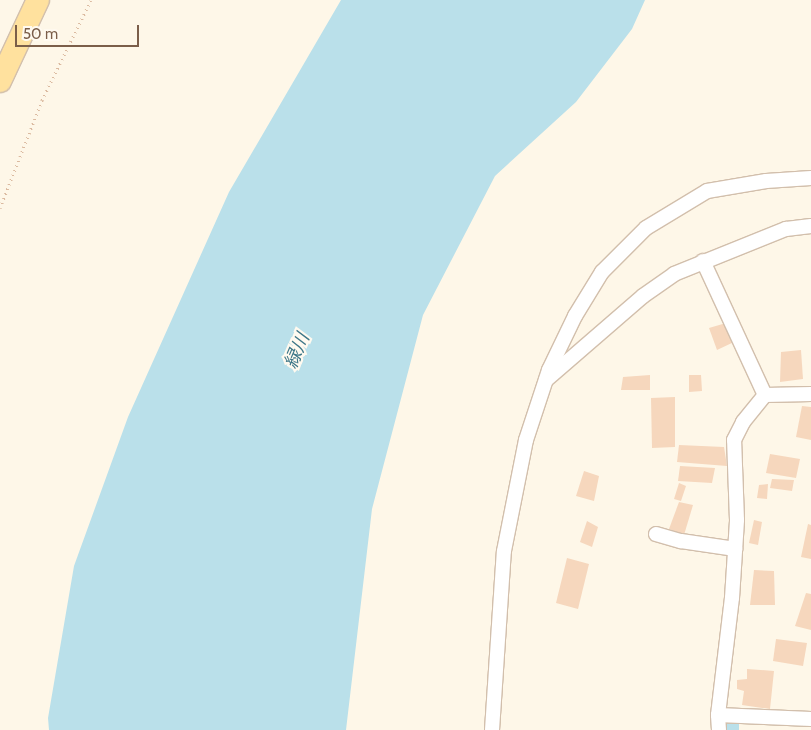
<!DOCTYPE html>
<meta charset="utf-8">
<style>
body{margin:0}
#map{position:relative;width:811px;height:730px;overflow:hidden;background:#fef7e8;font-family:Cabin,"Noto Sans JP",sans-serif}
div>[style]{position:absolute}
.water>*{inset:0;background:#bae0ea}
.canal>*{height:18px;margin:-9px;padding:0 9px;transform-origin:9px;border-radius:9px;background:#bae0ea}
.building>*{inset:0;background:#f6d7bd}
.path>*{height:3px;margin-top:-1.5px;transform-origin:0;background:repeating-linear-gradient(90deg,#dbbaa0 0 1px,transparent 0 5px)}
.roads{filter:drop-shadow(1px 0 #d2bfac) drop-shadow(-1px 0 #d2bfac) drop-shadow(0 1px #d2bfac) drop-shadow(0 -1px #d2bfac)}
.minor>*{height:14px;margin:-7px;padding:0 7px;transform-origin:7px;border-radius:7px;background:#fff}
.primary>*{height:22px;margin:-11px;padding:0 11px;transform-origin:11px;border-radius:11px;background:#ffe19e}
span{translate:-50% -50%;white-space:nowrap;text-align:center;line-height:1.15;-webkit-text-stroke:4.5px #fffaf0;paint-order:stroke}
.water-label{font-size:18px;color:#3e7788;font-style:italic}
.scale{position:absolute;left:15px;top:25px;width:124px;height:22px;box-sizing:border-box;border:2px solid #7b5e49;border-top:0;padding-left:6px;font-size:15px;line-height:18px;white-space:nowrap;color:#7b5e49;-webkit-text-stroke:4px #fffaf0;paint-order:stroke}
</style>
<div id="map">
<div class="water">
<div style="clip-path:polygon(341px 0,645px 0,632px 29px,576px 102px,495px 176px,423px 315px,372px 509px,346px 730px,49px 730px,48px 718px,74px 566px,128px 417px,229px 192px)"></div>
</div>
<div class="canal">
<div style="left:730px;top:721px;width:9px;rotate:90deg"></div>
</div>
<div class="building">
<div style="clip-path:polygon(726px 323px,734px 342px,717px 350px,709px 328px)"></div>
<div style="clip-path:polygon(801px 350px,803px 379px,780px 382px,781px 352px)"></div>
<div style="clip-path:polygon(650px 375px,650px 390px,621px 390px,623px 377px)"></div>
<div style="clip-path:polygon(689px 375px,701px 375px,702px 391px,689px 392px)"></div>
<div style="clip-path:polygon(675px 397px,675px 447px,652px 448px,651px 398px)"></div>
<div style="clip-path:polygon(802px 406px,811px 407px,811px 440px,796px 437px)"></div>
<div style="clip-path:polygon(679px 445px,724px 447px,727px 466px,677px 462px)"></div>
<div style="clip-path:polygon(770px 454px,800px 459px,796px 478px,766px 473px)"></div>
<div style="clip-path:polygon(680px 466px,715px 468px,712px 483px,678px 481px)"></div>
<div style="clip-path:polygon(584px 471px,599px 476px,594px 501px,576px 496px)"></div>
<div style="clip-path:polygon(772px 479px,794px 480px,792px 491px,770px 488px)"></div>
<div style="clip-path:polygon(679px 483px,686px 486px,681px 501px,674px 499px)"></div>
<div style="clip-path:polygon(768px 484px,767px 499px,757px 498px,759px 485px)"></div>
<div style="clip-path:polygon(679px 502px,693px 505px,684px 535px,669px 529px)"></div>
<div style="clip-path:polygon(754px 520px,762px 522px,758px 545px,749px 543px)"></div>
<div style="clip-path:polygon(587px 521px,598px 527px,592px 547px,580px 542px)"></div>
<div style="clip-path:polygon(808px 524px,811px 525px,811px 559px,801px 557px)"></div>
<div style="clip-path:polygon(567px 558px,589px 564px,578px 609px,556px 603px)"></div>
<div style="clip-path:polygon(754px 570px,774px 571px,775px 605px,750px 605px)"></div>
<div style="clip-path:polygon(806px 593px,811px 594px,811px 630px,795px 626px)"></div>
<div style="clip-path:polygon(776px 639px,807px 643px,803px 666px,773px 661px)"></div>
<div style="clip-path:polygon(747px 669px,774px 671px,770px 709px,742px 705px,744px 691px,737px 689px,737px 680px,747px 679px)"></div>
</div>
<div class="path">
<div style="left:0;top:208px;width:116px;rotate:-68.7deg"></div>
<div style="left:42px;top:100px;width:111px;rotate:-63.9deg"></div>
</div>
<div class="roads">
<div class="minor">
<div style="left:703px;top:261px;width:148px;rotate:65.2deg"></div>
<div style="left:546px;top:380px;width:128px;rotate:-40.9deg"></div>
<div style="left:643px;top:296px;width:38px;rotate:-35deg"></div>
<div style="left:674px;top:274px;width:121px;rotate:-21.9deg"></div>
<div style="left:786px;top:229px;width:25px;rotate:-7deg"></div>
<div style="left:656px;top:534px;width:26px;rotate:16deg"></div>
<div style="left:681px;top:541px;width:55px;rotate:8.4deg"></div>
<div style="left:718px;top:715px;width:93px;rotate:2.5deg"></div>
<div style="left:492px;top:730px;width:179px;rotate:-86.2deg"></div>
<div style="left:504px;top:551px;width:113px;rotate:-78.8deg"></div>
<div style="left:526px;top:440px;width:74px;rotate:-71.8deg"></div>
<div style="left:549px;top:370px;width:60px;rotate:-64.3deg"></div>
<div style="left:575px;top:316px;width:52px;rotate:-58.5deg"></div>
<div style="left:602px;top:272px;width:62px;rotate:-45deg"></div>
<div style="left:646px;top:228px;width:71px;rotate:-31.2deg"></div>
<div style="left:707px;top:191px;width:60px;rotate:-9.6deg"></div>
<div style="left:766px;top:181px;width:45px;rotate:-3.8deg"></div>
<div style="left:719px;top:730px;width:15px;rotate:-94deg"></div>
<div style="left:718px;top:715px;width:118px;rotate:-83.2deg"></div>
<div style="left:732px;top:598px;width:78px;rotate:-86.3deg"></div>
<div style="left:737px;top:520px;width:80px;rotate:-92.1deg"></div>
<div style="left:734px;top:440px;width:20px;rotate:-63deg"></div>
<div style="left:743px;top:422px;width:35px;rotate:-51deg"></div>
<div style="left:765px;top:395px;width:46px;rotate:-1.2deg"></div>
</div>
<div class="primary">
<div style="left:0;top:81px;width:89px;rotate:-64.9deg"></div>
</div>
</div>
<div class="water-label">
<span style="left:297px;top:351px;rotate:-67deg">緑川</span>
</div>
<div class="scale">50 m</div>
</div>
